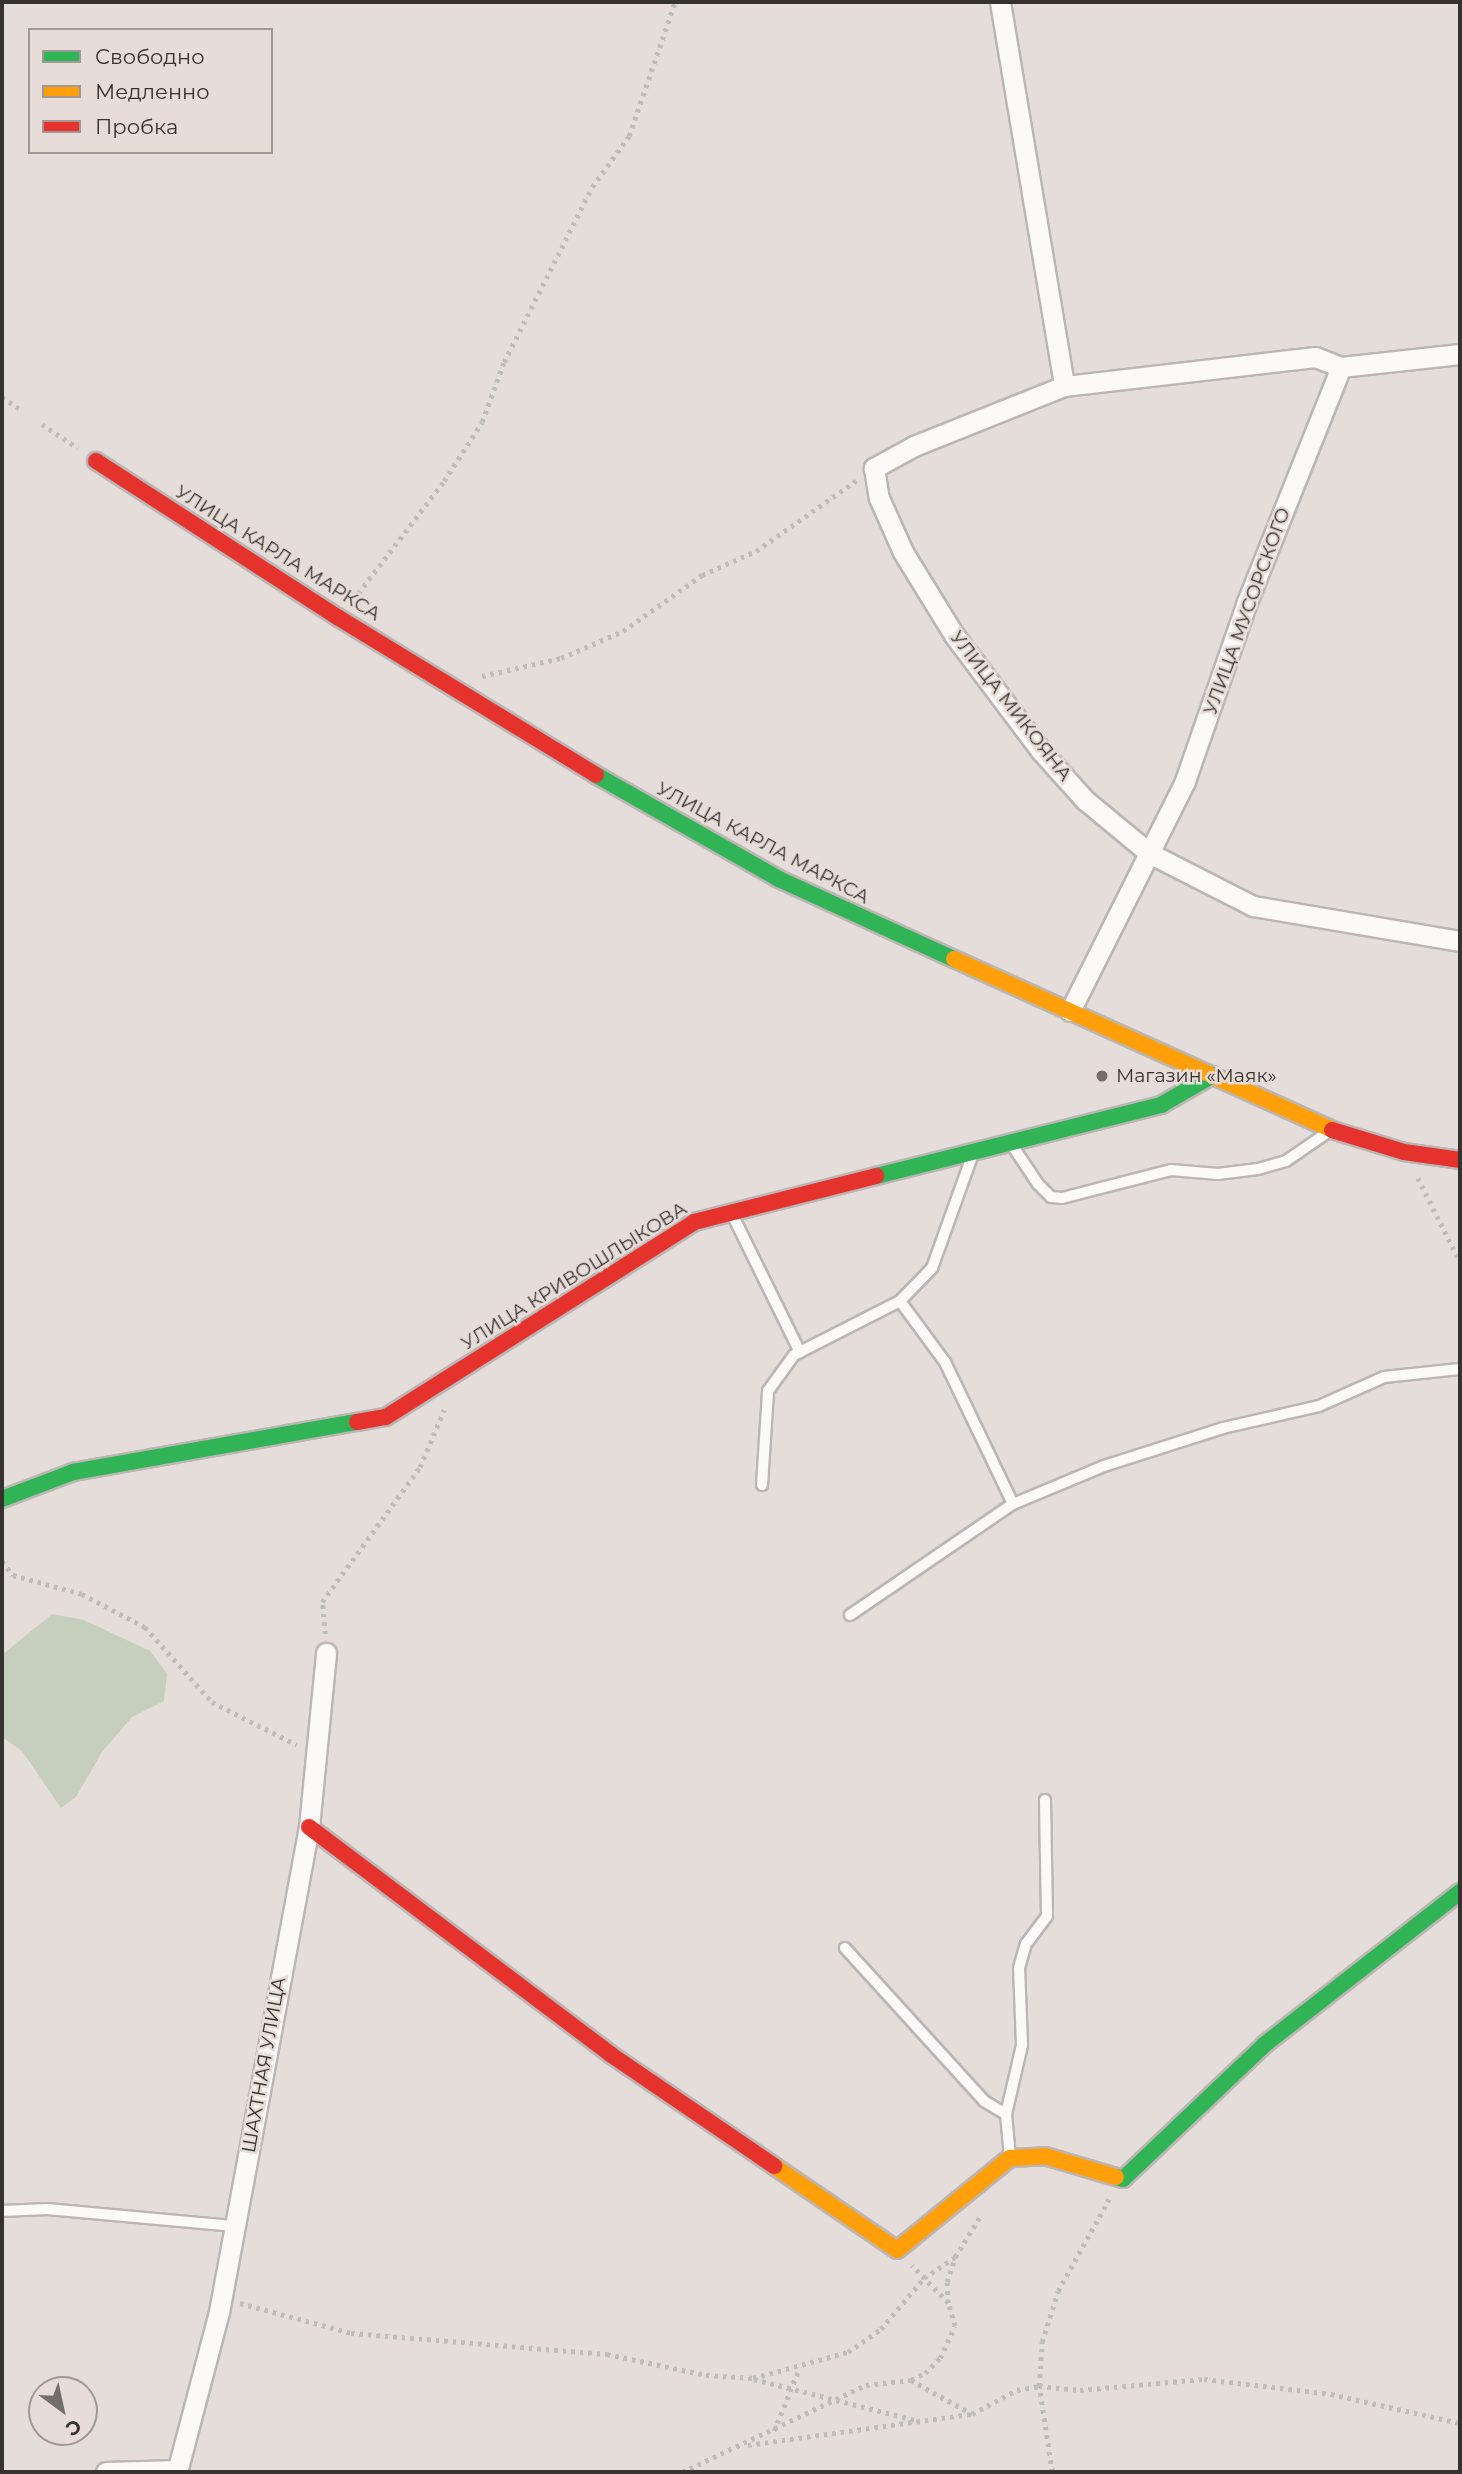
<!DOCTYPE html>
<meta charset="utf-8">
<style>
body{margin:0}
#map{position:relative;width:1462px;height:2474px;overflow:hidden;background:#e4ddda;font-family:Montserrat,sans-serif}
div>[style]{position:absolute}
.green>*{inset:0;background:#c6cfbd}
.path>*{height:4.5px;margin-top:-2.25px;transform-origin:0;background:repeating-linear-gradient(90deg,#bfbdbb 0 3.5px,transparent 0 8.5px)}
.roads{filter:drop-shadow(2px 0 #bbb6b4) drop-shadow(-2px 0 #bbb6b4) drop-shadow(0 2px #bbb6b4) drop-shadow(0 -2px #bbb6b4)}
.lane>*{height:10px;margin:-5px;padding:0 5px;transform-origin:5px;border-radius:5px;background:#fbfaf9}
.street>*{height:19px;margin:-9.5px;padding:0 9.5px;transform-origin:9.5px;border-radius:9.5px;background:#fbfaf9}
.fast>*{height:16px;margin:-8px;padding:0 8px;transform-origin:8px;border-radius:8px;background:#30b455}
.slow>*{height:16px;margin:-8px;padding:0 8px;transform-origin:8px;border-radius:8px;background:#ff9f0a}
.jam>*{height:16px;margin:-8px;padding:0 8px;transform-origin:8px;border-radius:8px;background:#e5322d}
.dots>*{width:19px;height:19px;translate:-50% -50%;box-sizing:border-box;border:4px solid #e7dcd7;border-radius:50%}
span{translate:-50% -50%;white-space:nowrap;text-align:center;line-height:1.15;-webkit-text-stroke:5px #e7dcd7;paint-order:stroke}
.street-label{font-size:19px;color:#363230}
.poi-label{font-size:19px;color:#363230}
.left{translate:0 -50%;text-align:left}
.frame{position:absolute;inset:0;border:4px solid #363230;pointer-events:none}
.legend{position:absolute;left:28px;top:28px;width:245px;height:126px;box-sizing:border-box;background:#e7dcd7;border:2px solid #a09894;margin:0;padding:9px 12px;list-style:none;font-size:21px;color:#363230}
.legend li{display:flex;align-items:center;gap:14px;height:35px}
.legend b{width:35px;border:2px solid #a09894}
.north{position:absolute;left:28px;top:2376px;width:70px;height:70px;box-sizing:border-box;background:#e7dcd7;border:2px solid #a09894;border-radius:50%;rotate:147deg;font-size:19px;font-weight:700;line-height:28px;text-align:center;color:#363230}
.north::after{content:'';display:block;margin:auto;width:24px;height:32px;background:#736e6c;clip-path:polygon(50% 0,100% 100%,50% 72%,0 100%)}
</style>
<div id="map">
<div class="green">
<div style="clip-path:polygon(52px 1614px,84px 1620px,150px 1651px,167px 1674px,164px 1701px,132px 1717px,102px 1752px,76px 1797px,61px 1808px,22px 1751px,2px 1737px,2px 1655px)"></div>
</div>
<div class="path">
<div style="left:2px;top:397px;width:22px;rotate:34deg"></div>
<div style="left:42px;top:424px;width:43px;rotate:33.7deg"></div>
<div style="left:353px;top:600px;width:150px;rotate:-52.6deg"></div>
<div style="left:444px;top:481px;width:70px;rotate:-57.2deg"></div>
<div style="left:482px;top:422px;width:64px;rotate:-69.9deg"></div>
<div style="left:504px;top:362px;width:196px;rotate:-63.3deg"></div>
<div style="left:592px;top:187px;width:63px;rotate:-54deg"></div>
<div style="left:629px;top:136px;width:142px;rotate:-71.1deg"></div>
<div style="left:482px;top:676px;width:81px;rotate:-12.8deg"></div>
<div style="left:561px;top:658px;width:68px;rotate:-23.5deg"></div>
<div style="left:623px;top:631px;width:97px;rotate:-35.3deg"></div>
<div style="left:702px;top:575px;width:59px;rotate:-24deg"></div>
<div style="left:756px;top:551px;width:123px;rotate:-35.1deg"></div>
<div style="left:1418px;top:1178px;width:94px;rotate:63.4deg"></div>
<div style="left:2px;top:1561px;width:18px;rotate:52deg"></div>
<div style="left:13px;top:1575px;width:72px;rotate:15.4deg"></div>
<div style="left:82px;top:1594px;width:71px;rotate:27.6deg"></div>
<div style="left:145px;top:1627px;width:101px;rotate:48.2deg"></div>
<div style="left:212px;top:1702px;width:95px;rotate:26.8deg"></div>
<div style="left:325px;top:1634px;width:32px;rotate:-95deg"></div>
<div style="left:322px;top:1602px;width:167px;rotate:-54deg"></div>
<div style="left:420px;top:1467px;width:62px;rotate:-67.2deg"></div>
<div style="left:240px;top:2303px;width:115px;rotate:15.1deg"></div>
<div style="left:351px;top:2333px;width:257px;rotate:4.7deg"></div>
<div style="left:607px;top:2354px;width:101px;rotate:12deg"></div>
<div style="left:706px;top:2375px;width:47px;rotate:3.7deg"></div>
<div style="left:753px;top:2378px;width:98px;rotate:-15.3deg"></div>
<div style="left:848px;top:2352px;width:40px;rotate:-34.9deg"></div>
<div style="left:881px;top:2329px;width:67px;rotate:-49.9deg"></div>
<div style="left:924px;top:2278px;width:37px;rotate:-34deg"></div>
<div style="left:948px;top:2303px;width:21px;rotate:-93deg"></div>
<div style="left:947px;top:2282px;width:26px;rotate:-72deg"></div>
<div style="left:955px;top:2257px;width:49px;rotate:-58.2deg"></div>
<div style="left:754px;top:2379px;width:166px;rotate:14.3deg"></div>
<div style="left:911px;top:2380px;width:70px;rotate:29.1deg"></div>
<div style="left:972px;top:2414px;width:51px;rotate:-28.1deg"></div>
<div style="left:1017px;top:2390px;width:22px;rotate:-10deg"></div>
<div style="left:1039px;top:2386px;width:41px;rotate:5.6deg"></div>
<div style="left:1080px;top:2390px;width:124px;rotate:-5.1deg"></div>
<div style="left:1204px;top:2379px;width:128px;rotate:6.7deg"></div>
<div style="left:1331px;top:2394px;width:132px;rotate:12.7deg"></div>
<div style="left:774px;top:2431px;width:67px;rotate:-68deg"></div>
<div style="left:748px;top:2445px;width:225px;rotate:-7.9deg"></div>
<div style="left:682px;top:2472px;width:204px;rotate:-25.3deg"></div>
<div style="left:866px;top:2385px;width:45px;rotate:-6.3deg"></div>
<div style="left:911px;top:2380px;width:16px;rotate:-27deg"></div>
<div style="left:925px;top:2373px;width:21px;rotate:-45deg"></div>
<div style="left:940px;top:2358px;width:35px;rotate:-65deg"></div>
<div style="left:955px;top:2326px;width:24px;rotate:-107deg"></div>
<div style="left:948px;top:2303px;width:52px;rotate:-134.2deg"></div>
<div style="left:1052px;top:2472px;width:87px;rotate:-98.6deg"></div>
<div style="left:1039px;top:2386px;width:44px;rotate:-86.1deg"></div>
<div style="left:1042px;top:2342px;width:53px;rotate:-72.6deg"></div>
<div style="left:1058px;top:2291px;width:105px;rotate:-61deg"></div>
</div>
<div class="roads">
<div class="lane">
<div style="left:1012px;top:1145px;width:47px;rotate:56.3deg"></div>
<div style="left:1038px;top:1184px;width:18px;rotate:45deg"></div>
<div style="left:1051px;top:1197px;width:11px;rotate:5deg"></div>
<div style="left:1062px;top:1198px;width:113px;rotate:-14.4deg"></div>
<div style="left:1171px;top:1170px;width:47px;rotate:4.9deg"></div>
<div style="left:1218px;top:1174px;width:40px;rotate:-7.1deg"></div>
<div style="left:1258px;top:1169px;width:29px;rotate:-16deg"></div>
<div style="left:1286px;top:1161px;width:51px;rotate:-34.6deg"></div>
<div style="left:732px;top:1214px;width:154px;rotate:63.8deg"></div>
<div style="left:900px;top:1301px;width:76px;rotate:53.6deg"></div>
<div style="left:945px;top:1362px;width:157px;rotate:64.4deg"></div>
<div style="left:762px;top:1485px;width:94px;rotate:-86.3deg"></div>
<div style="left:768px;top:1391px;width:44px;rotate:-54.2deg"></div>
<div style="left:794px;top:1355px;width:119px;rotate:-27deg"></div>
<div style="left:900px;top:1301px;width:46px;rotate:-45.9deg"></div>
<div style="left:932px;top:1268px;width:119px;rotate:-70.3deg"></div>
<div style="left:850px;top:1615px;width:197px;rotate:-34.3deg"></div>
<div style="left:1013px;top:1504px;width:99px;rotate:-22.7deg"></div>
<div style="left:1104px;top:1466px;width:125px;rotate:-17.7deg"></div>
<div style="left:1223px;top:1428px;width:98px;rotate:-12.9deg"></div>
<div style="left:1319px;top:1406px;width:71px;rotate:-24deg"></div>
<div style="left:1384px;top:1377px;width:76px;rotate:-6deg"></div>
<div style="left:845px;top:1948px;width:207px;rotate:47.7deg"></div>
<div style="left:984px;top:2101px;width:26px;rotate:31deg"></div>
<div style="left:1010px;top:2157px;width:43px;rotate:-95.3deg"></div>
<div style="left:1006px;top:2114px;width:71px;rotate:-76.9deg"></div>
<div style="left:1022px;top:2045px;width:77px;rotate:-92.2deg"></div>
<div style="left:1019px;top:1968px;width:25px;rotate:-74deg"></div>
<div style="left:1026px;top:1944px;width:35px;rotate:-53deg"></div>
<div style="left:1047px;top:1916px;width:116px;rotate:-91deg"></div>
<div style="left:2px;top:2211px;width:45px;rotate:-2.5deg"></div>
<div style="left:47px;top:2209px;width:189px;rotate:5.2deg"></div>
</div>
<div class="street">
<div style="left:1000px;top:2px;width:389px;rotate:80.5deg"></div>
<div style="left:1460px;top:354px;width:120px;rotate:173.8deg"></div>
<div style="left:1341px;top:367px;width:28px;rotate:-159deg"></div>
<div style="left:1315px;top:357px;width:253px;rotate:173.4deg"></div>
<div style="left:1064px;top:386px;width:162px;rotate:158.2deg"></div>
<div style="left:914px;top:446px;width:46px;rotate:151.2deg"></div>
<div style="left:874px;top:468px;width:30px;rotate:81deg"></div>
<div style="left:879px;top:498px;width:59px;rotate:66deg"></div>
<div style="left:903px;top:552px;width:97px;rotate:58.4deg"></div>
<div style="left:954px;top:635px;width:145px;rotate:53.1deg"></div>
<div style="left:1041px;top:751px;width:66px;rotate:48.1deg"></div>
<div style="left:1085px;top:800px;width:83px;rotate:39.6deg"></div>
<div style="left:1149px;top:853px;width:117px;rotate:27deg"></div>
<div style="left:1253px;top:906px;width:210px;rotate:9.6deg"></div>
<div style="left:1070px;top:1011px;width:257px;rotate:-63.4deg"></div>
<div style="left:1185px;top:781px;width:189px;rotate:-70.9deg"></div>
<div style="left:1247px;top:602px;width:253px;rotate:-68.2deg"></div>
<div style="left:106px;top:2472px;width:72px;rotate:-1.6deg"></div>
<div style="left:177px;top:2472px;width:165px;rotate:-75.3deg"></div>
<div style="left:219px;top:2312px;width:493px;rotate:-79.5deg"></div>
<div style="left:309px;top:1827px;width:175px;rotate:-84.4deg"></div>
</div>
<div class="fast">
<div style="left:596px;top:775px;width:210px;rotate:29.6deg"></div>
<div style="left:779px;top:879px;width:192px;rotate:24.6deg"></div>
<div style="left:876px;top:1176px;width:294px;rotate:-14deg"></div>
<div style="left:1161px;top:1105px;width:60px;rotate:-30deg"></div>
<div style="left:2px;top:1499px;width:76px;rotate:-20.8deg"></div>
<div style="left:73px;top:1472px;width:288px;rotate:-10deg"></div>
<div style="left:1116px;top:2177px;width:7px;rotate:16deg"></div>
<div style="left:1123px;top:2179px;width:195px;rotate:-43.5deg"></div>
<div style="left:1264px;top:2045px;width:249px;rotate:-38deg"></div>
</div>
<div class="slow">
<div style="left:954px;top:959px;width:415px;rotate:24.3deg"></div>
<div style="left:774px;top:2166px;width:149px;rotate:34.3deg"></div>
<div style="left:897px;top:2250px;width:146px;rotate:-39.2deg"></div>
<div style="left:1010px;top:2158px;width:35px;rotate:-3deg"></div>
<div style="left:1045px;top:2156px;width:74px;rotate:16.5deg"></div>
</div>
<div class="jam">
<div style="left:96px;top:461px;width:289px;rotate:32.9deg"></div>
<div style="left:339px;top:618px;width:301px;rotate:31.4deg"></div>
<div style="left:1332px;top:1130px;width:75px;rotate:17deg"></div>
<div style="left:1404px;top:1152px;width:57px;rotate:8.1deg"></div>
<div style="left:357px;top:1422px;width:29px;rotate:-10deg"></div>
<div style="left:386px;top:1417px;width:365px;rotate:-32.3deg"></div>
<div style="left:694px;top:1222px;width:188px;rotate:-14.2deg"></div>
<div style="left:309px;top:1827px;width:377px;rotate:37deg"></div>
<div style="left:610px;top:2054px;width:199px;rotate:34.3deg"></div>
</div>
</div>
<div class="dots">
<div style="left:1102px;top:1076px;background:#736e6c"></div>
</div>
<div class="street-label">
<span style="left:278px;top:553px;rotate:32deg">УЛИЦА КАРЛА МАРКСА</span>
<span style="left:1247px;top:611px;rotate:-70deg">УЛИЦА МУСОРСКОГО</span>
<span style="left:1011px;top:706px;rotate:52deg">УЛИЦА МИКОЯНА</span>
<span style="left:763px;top:843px;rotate:28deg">УЛИЦА КАРЛА МАРКСА</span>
<span style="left:574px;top:1276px;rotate:-32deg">УЛИЦА КРИВОШЛЫКОВА</span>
<span style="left:264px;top:2065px;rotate:-80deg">ШАХТНАЯ УЛИЦА</span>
</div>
<div class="poi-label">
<span class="left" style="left:1116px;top:1076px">Магазин «Маяк»</span>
</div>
<div class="frame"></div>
<ul class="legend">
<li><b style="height:9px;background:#30b455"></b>Свободно</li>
<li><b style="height:9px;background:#ff9f0a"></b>Медленно</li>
<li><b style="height:9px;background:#e5322d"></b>Пробка</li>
</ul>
<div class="north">С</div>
</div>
